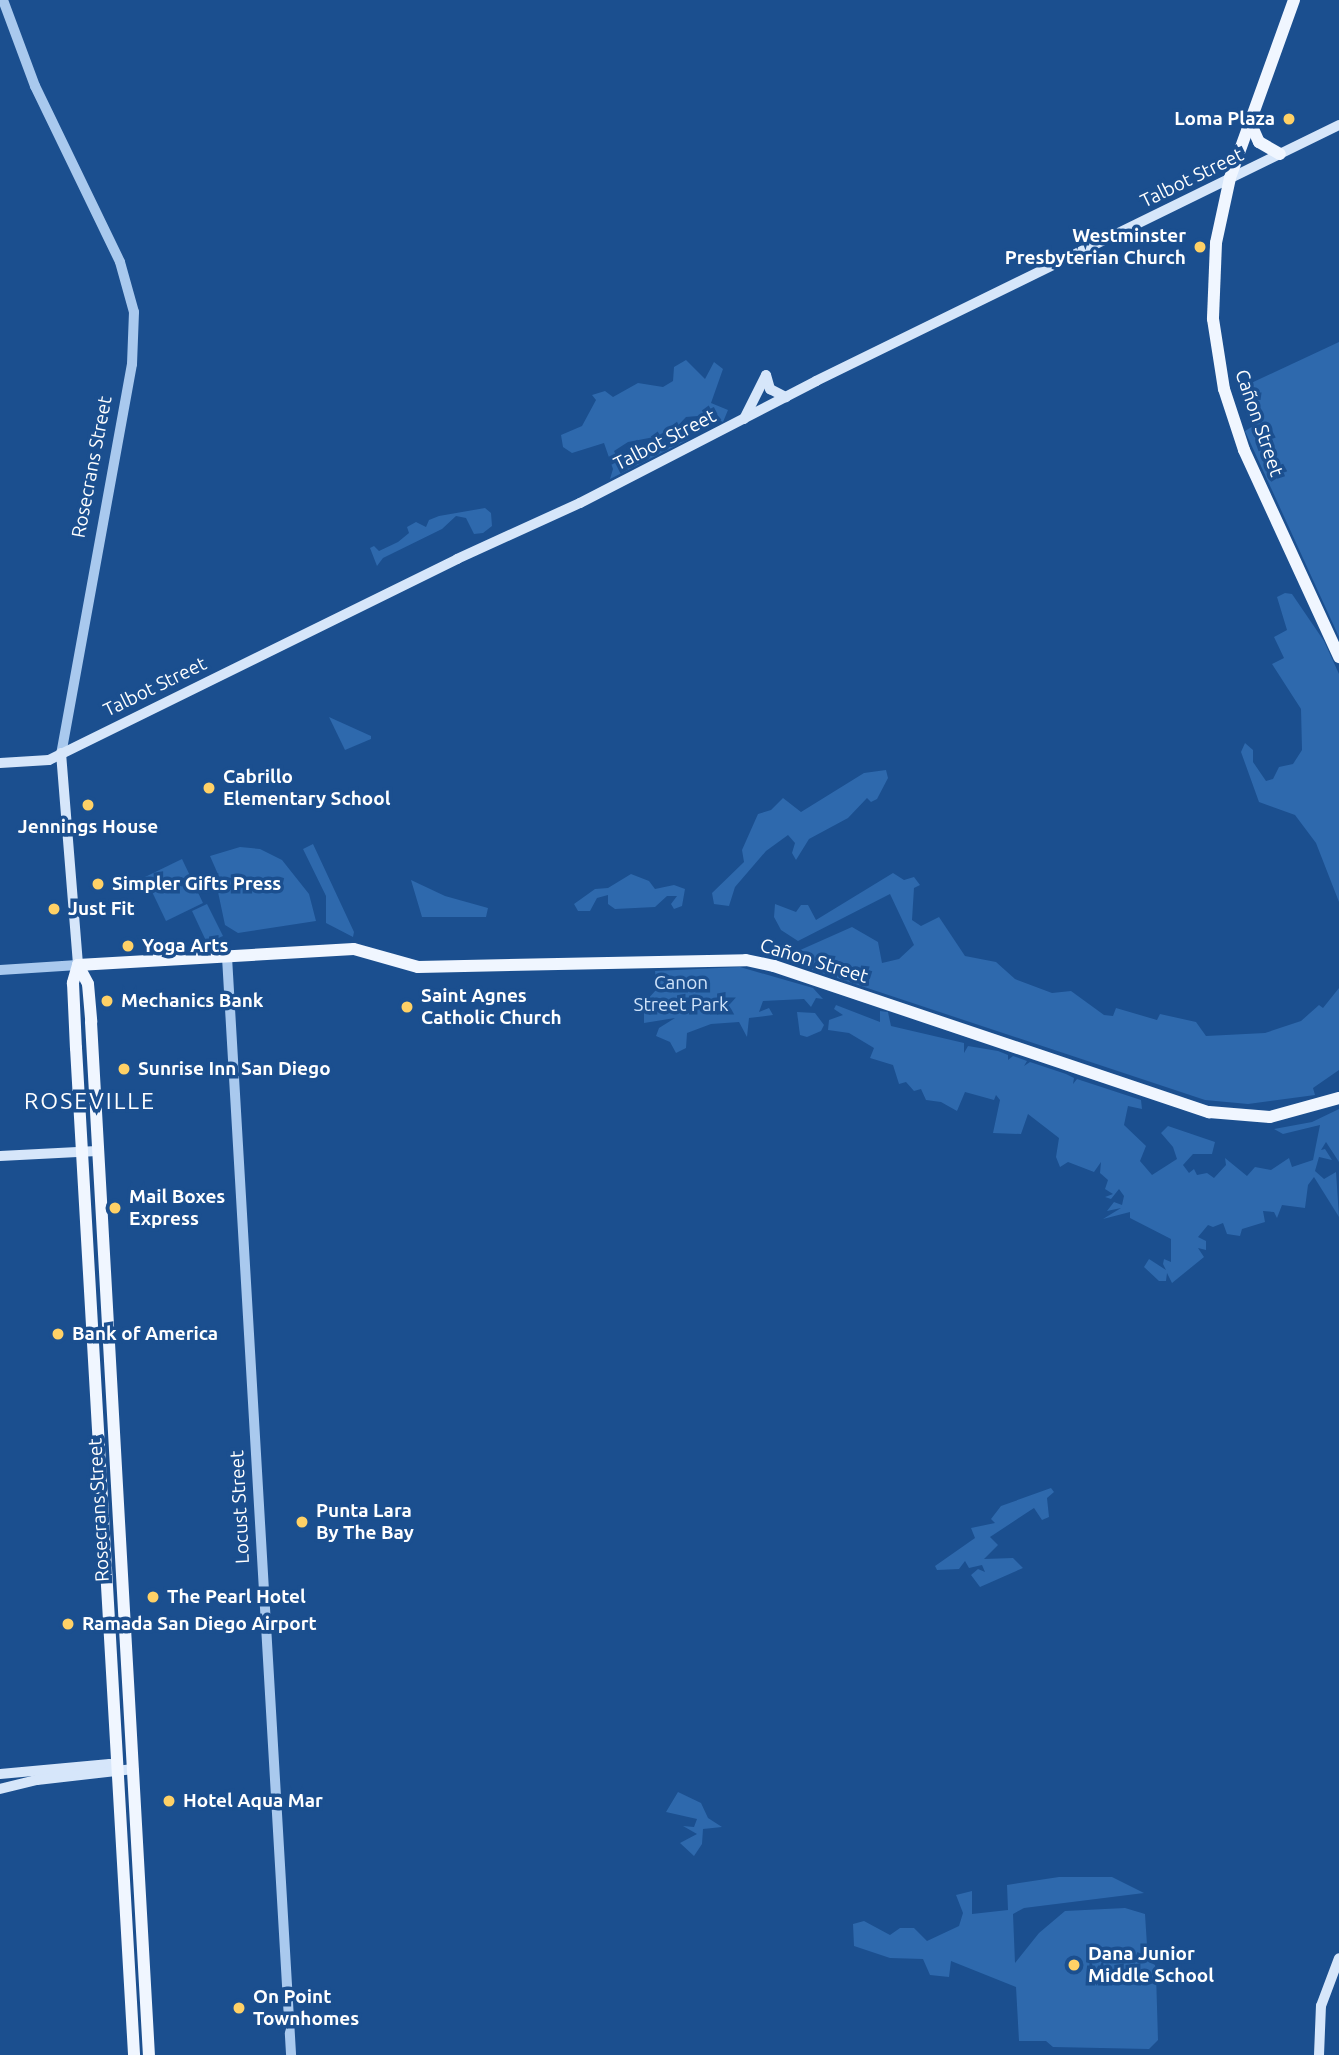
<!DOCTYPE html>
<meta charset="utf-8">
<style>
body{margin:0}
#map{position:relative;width:1339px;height:2055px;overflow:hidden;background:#1b4f8f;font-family:Ubuntu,sans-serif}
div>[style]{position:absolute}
.green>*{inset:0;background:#2e69ad}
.tertiary>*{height:10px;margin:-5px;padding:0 5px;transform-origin:5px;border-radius:5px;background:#a9c9ee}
.secondary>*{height:10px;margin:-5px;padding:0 5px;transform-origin:5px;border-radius:5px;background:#d6e6fa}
.primary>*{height:12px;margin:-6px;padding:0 6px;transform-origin:6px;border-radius:6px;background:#f0f6ff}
.dots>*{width:19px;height:19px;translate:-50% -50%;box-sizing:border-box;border:4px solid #1b4f8f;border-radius:50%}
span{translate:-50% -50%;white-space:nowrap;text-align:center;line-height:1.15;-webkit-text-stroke:7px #1b4f8f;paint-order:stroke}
.poi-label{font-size:19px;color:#fff;font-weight:700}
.right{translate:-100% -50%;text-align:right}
.left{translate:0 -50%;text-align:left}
.street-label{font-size:19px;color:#fff}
.park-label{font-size:19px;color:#cfe3fa}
.quarter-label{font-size:23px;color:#fff;letter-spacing:2px}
</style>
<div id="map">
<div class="green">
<div style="clip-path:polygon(1339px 342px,1339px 637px,1245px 431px,1255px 425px,1249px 384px)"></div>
<div style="clip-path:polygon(686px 360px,705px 379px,714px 362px,723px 369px,711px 403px,728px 410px,723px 422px,709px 415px,686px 417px,670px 434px,628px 442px,614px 451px,618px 460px,631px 461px,691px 438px,610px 479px,613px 469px,604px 443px,572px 453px,563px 447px,561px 435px,582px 426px,596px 400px,592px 395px,605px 391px,613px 397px,638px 383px,663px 387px,673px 381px,674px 367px)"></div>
<div style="clip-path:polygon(485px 508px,491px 513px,492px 526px,483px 533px,474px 534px,466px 518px,456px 516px,442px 529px,383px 558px,377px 566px,370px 548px,374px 546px,379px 551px,398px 542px,409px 533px,407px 527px,416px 522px,426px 527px,429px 520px,439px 516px)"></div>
<div style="clip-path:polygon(1285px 593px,1292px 594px,1324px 641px,1339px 674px,1339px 902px,1316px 843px,1295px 815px,1259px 802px,1241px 752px,1245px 743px,1253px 750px,1253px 762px,1266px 781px,1273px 779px,1279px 767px,1293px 764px,1302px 750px,1301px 709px,1272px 664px,1284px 658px,1274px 637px,1287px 630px,1277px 597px)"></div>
<div style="clip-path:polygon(329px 717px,371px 736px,371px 739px,345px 750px)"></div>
<div style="clip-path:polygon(886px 770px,888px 778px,877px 799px,871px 802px,867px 798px,848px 818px,809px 839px,796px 860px,792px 853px,795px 843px,788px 835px,766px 851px,735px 887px,729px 906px,714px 904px,712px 893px,744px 862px,742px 850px,758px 814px,771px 810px,783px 798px,801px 812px,864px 773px)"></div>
<div style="clip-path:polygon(313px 844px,354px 932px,353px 937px,326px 923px,326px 896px,303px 849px)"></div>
<div style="clip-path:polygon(240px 847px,260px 849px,282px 860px,309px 894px,316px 921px,238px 933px,225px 925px,218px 892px,224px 888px,210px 856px)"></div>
<div style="clip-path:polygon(182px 859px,203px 903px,166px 921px,145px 877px)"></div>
<div style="clip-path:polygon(893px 873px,904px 880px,914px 877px,920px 885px,914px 888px,912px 920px,921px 926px,939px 917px,965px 956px,996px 962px,1015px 979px,1052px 993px,1071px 991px,1104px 1015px,1113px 1016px,1116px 1008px,1157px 1020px,1160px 1014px,1196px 1022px,1206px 1036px,1265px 1033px,1301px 1021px,1319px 1005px,1323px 1008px,1339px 988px,1339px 1070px,1313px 1088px,1315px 1095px,1248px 1104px,1205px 1100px,801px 966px,808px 960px,798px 951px,852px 927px,878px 942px,882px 963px,899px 959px,914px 945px,890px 894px,798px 941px,781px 930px,774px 917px,775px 904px,796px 912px,801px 905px,808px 905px,816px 920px)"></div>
<div style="clip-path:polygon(631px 874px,649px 881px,655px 889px,674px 885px,685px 889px,682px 906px,674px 909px,671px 904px,677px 896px,667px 896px,655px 907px,615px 909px,608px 904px,608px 895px,597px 898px,590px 911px,578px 911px,574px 904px,595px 889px,608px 888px)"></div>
<div style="clip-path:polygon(411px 880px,445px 896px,488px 908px,486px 917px,422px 917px)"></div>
<div style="clip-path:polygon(207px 904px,223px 936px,207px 943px,192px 911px)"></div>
<div style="clip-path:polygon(740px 967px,813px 988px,823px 999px,816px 998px,811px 1007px,804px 999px,763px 1001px,759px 1012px,769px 1008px,773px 1015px,749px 1018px,747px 1037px,739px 1022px,711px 1024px,687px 1033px,686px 1048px,676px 1053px,670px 1042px,656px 1036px,659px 1028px,675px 1018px,644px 1023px,644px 1003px,657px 989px,655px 971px)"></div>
<div style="clip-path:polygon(836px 1005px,880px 1022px,880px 1011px,888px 1012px,891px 1026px,964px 1043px,964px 1053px,968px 1046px,998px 1051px,1008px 1055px,1008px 1060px,1013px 1056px,1027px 1061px,1024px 1066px,1030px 1062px,1066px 1074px,1074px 1078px,1073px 1084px,1077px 1079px,1141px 1100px,1142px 1109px,1128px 1106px,1124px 1125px,1146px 1146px,1140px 1161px,1152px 1175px,1177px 1159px,1173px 1147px,1161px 1133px,1168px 1126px,1215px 1142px,1212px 1154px,1193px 1154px,1183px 1165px,1189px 1173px,1194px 1169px,1197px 1175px,1207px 1173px,1214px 1178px,1226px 1165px,1225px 1158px,1247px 1176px,1255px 1167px,1271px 1170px,1289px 1158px,1292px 1167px,1313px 1160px,1320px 1125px,1283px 1134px,1274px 1129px,1312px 1122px,1339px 1109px,1339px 1162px,1326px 1142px,1321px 1150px,1325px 1149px,1332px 1160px,1319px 1157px,1315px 1171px,1324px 1179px,1336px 1172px,1339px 1217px,1314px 1177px,1308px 1185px,1305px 1208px,1282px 1205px,1277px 1218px,1274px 1212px,1263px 1211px,1265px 1222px,1242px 1229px,1240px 1236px,1227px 1234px,1223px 1223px,1213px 1227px,1208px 1225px,1198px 1237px,1206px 1241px,1206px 1250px,1198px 1248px,1204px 1257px,1172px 1283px,1167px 1273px,1166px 1281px,1159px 1281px,1144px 1267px,1149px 1259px,1166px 1270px,1163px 1264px,1164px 1259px,1171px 1262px,1171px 1239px,1130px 1218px,1130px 1212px,1103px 1219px,1121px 1208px,1107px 1211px,1114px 1202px,1122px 1205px,1124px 1196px,1119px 1189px,1111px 1199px,1105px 1197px,1113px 1194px,1105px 1189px,1108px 1180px,1100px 1173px,1101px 1162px,1094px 1172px,1068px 1162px,1060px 1167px,1056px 1157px,1059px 1138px,1028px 1114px,1021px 1134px,993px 1133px,1000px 1100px,996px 1095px,994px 1100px,965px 1092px,957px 1111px,941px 1102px,926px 1100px,921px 1089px,914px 1091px,906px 1082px,899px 1084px,893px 1065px,870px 1058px,874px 1048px,849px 1033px,828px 1030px,829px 1020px,843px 1015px,834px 1009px)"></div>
<div style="clip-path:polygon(797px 1012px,815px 1013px,824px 1025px,821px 1031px,807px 1037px,800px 1035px)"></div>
<div style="clip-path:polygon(1051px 1488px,1054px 1492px,1047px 1498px,1049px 1517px,1042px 1520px,1034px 1508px,990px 1537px,998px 1545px,984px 1559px,1013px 1558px,1023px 1568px,980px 1587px,971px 1575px,978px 1569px,985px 1572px,982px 1565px,969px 1568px,965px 1561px,959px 1569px,937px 1570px,935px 1566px,975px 1538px,971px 1528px,995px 1523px,991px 1519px,1001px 1506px)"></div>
<div style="clip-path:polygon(678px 1792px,701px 1803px,708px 1818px,722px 1827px,703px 1829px,702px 1844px,694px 1856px,680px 1843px,697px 1834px,683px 1826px,694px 1827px,697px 1819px,666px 1812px)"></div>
<div style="clip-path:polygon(1059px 1877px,1112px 1877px,1144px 1893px,1024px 1908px,1013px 1914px,1015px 1963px,1039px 1933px,1065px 1911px,1125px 1908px,1145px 1914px,1148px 1961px,1155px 1965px,1156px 1973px,1158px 2040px,1149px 2049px,1053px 2047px,1046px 2041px,1019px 2041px,1016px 1987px,951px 1961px,949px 1977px,930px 1975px,923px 1959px,890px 1958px,854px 1946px,853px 1924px,864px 1921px,890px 1935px,900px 1928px,914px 1928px,927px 1941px,959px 1926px,963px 1913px,956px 1895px,972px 1891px,972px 1914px,1008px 1910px,1007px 1885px)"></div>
</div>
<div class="tertiary">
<div style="left:3px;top:0;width:92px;rotate:69.6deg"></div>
<div style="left:35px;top:86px;width:195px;rotate:64.2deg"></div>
<div style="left:120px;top:262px;width:52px;rotate:74.4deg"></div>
<div style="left:134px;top:312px;width:52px;rotate:92.2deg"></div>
<div style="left:132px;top:364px;width:395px;rotate:100.3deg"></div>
<div style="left:227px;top:957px;width:1100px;rotate:86.66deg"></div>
<div style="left:0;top:970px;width:78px;rotate:-3.7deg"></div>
</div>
<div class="secondary">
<div style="left:766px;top:375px;width:15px;rotate:74deg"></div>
<div style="left:770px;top:389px;width:18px;rotate:27deg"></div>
<div style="left:744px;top:419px;width:49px;rotate:-63.4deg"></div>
<div style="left:61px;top:753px;width:213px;rotate:85.4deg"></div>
<div style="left:0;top:763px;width:49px;rotate:-3.5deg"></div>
<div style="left:49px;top:760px;width:455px;rotate:-26.2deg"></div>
<div style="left:457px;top:559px;width:135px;rotate:-24.5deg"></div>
<div style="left:580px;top:503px;width:266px;rotate:-27.3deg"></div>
<div style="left:816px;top:381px;width:582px;rotate:-26.08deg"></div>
<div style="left:0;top:1156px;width:97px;rotate:-3deg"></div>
<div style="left:0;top:1774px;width:110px;rotate:-5.2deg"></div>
<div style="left:110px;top:1764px;width:10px;rotate:37deg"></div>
<div style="left:0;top:1789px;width:38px;rotate:-14deg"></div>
<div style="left:37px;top:1780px;width:97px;rotate:-6.5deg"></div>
<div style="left:1319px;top:2055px;width:49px;rotate:-87.7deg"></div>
<div style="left:1321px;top:2006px;width:51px;rotate:-69.4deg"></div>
</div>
<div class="primary">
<div style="left:1294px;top:0;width:189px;rotate:109.8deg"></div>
<div style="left:1230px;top:178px;width:66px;rotate:102.2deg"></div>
<div style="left:1216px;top:243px;width:76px;rotate:92.3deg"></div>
<div style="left:1213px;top:319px;width:71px;rotate:81.1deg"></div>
<div style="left:1224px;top:389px;width:64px;rotate:71.8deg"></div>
<div style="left:1244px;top:450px;width:228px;rotate:65.3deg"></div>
<div style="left:1250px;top:122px;width:22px;rotate:66deg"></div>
<div style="left:1259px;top:142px;width:24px;rotate:30deg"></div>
<div style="left:78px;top:965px;width:276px;rotate:-3.3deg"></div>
<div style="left:354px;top:949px;width:66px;rotate:15.7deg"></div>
<div style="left:418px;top:967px;width:328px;rotate:-1.2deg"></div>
<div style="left:746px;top:960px;width:29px;rotate:12deg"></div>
<div style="left:774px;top:966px;width:459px;rotate:18.6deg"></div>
<div style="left:1209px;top:1112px;width:61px;rotate:4.7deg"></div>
<div style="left:1270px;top:1117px;width:72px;rotate:-15.4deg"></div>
<div style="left:78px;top:965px;width:21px;rotate:62deg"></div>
<div style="left:88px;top:984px;width:38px;rotate:85deg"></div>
<div style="left:91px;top:1022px;width:1035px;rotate:86.79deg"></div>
<div style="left:78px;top:965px;width:19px;rotate:106deg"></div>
<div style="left:73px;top:983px;width:65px;rotate:87.4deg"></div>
<div style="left:76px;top:1048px;width:1009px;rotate:86.7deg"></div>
</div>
<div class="dots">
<div style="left:1289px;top:119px;background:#ffd166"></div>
<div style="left:1200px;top:247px;background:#ffd166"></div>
<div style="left:209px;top:788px;background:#ffd166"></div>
<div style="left:88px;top:805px;background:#ffd166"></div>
<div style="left:98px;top:884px;background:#ffd166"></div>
<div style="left:54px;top:909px;background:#ffd166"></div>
<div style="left:128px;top:946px;background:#ffd166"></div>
<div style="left:107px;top:1001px;background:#ffd166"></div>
<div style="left:407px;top:1007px;background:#ffd166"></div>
<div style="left:124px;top:1069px;background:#ffd166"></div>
<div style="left:115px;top:1208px;background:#ffd166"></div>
<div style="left:58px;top:1334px;background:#ffd166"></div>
<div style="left:302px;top:1522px;background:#ffd166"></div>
<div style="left:153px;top:1597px;background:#ffd166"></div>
<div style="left:68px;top:1624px;background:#ffd166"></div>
<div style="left:169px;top:1801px;background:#ffd166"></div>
<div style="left:1074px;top:1965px;background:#ffd166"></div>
<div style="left:239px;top:2008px;background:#ffd166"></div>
</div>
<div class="poi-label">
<span class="right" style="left:1275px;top:119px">Loma Plaza</span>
<span class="right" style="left:1186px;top:247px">Westminster<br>Presbyterian Church</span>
<span class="left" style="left:223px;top:788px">Cabrillo<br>Elementary School</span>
<span style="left:88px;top:827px">Jennings House</span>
<span class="left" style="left:112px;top:884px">Simpler Gifts Press</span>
<span class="left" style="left:68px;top:909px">Just Fit</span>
<span class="left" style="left:142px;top:946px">Yoga Arts</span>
<span class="left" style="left:421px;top:1007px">Saint Agnes<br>Catholic Church</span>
<span class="left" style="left:121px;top:1001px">Mechanics Bank</span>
<span class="left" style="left:138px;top:1069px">Sunrise Inn San Diego</span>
<span class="left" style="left:129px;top:1208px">Mail Boxes<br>Express</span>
<span class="left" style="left:72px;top:1334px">Bank of America</span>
<span class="left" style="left:316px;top:1522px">Punta Lara<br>By The Bay</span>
<span class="left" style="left:167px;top:1597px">The Pearl Hotel</span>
<span class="left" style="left:82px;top:1624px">Ramada San Diego Airport</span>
<span class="left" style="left:183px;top:1801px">Hotel Aqua Mar</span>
<span class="left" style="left:1088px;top:1965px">Dana Junior<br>Middle School</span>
<span class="left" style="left:253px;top:2008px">On Point<br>Townhomes</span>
</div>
<div class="street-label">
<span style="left:1192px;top:178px;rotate:-26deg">Talbot Street</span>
<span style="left:1259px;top:423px;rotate:71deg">Cañon Street</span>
<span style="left:665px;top:440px;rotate:-27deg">Talbot Street</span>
<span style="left:92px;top:467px;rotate:-79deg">Rosecrans Street</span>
<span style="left:155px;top:687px;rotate:-26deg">Talbot Street</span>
<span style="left:814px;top:961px;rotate:17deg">Cañon Street</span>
<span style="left:240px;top:1507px;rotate:-93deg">Locust Street</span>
<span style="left:99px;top:1510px;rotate:-93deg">Rosecrans Street</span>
</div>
<div class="park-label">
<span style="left:681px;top:994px">Canon<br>Street Park</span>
</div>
<div class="quarter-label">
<span style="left:90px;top:1101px">ROSEVILLE</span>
</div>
</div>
